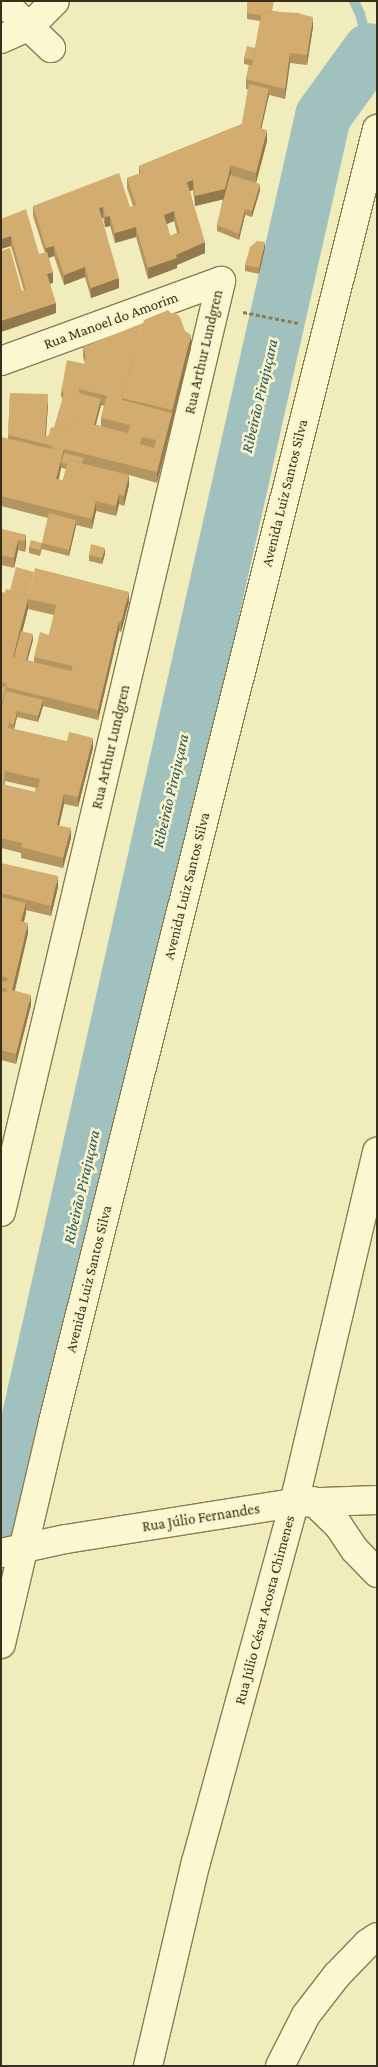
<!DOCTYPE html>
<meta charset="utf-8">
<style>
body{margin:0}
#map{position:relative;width:378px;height:2067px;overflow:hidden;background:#f1ecbc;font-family:"Crimson Pro",serif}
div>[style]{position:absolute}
.stream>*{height:10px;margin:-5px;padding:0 5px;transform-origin:5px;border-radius:5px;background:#a1c1bf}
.river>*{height:56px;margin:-28px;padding:0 28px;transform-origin:28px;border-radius:28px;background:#a1c1bf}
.path>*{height:3px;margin-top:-1.5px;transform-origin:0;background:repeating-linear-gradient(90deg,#897c55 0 4px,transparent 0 6.5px)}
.roads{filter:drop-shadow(1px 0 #897c55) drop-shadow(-1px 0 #897c55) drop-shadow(0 1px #897c55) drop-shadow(0 -1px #897c55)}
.minor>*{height:28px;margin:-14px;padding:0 14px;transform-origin:14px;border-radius:14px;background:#fbf7d0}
.wall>*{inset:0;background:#b5955f}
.shaded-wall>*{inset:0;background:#93794e}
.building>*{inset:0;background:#d2ad6f}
span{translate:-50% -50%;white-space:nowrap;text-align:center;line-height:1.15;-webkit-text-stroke:5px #f8f4cc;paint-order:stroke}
.street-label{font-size:15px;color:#382f1b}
.water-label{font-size:16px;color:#295259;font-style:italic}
.frame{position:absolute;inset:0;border:2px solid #382f1b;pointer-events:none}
</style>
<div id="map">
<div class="stream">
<div style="left:354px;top:1px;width:14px;rotate:65deg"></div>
<div style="left:360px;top:14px;width:38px;rotate:75deg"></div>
</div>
<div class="river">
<div style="left:1px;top:1545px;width:1465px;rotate:-77.3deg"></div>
<div style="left:323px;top:116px;width:80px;rotate:-54.1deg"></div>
</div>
<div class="path">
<div style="left:243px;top:312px;width:56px;rotate:11.3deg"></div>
</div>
<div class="roads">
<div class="minor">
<div style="left:2px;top:1px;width:68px;rotate:43.8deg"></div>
<div style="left:1px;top:39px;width:32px;rotate:-24deg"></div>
<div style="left:30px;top:26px;width:35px;rotate:-45deg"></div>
<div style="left:1px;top:361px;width:234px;rotate:-20deg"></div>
<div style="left:1px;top:1212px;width:957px;rotate:-76.7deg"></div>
<div style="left:313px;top:1501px;width:35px;rotate:44deg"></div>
<div style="left:338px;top:1525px;width:30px;rotate:56deg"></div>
<div style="left:355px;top:1550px;width:32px;rotate:46deg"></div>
<div style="left:1px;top:1553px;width:66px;rotate:-12.2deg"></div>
<div style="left:66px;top:1539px;width:231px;rotate:-9deg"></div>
<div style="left:294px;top:1503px;width:83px;rotate:-2.1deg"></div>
<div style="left:1px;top:1644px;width:228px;rotate:-76.8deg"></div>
<div style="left:53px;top:1422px;width:1333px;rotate:-75.93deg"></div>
<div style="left:148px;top:2066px;width:210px;rotate:-76.8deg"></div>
<div style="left:196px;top:1862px;width:372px;rotate:-74.7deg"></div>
<div style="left:294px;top:1503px;width:361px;rotate:-76.7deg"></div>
<div style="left:280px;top:2066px;width:57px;rotate:-63deg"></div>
<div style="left:306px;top:2015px;width:51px;rotate:-52.2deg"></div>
<div style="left:337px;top:1975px;width:43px;rotate:-45.9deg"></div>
<div style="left:367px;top:1944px;width:12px;rotate:-35deg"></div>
</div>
</div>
<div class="wall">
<div style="clip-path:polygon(evenodd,247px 1px,273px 11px,300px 15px,313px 27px,307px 65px,290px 63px,285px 99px,269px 95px,261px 129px,267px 141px,256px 183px,260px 190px,252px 217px,245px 215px,239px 240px,217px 231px,217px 225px,223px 199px,195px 206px,193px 190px,190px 191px,205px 253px,177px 265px,177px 268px,148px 279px,136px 237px,115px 243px,110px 226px,105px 227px,103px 218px,101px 218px,119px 288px,91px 298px,85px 277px,64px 285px,54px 256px,49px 258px,53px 283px,50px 284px,56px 313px,1px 332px,1px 251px,22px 291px,24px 291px,11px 246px,1px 249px,1px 219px,39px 254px,45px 253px,33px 216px,33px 206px,130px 207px,133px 206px,127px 188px,127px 178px,139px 174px,139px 166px,242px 124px,248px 90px,246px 89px,246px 79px,249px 65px,244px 64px,244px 58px,255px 48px,260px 21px,247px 19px,247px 1px,174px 221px,177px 233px,170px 236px,167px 224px,174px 221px)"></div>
<div style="clip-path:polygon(265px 248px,259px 274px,245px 271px,245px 265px)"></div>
<div style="clip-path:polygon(evenodd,185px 331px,191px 348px,157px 483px,129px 475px,129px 485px,124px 506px,119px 504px,116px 516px,96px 511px,92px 529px,76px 525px,69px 556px,42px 549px,40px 556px,29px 553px,29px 547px,42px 543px,48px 518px,1px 506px,1px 437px,8px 439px,10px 393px,48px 404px,46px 436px,48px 437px,54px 428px,63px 398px,61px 397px,61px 392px,85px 364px,85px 363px,83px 357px,83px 347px,185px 331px,101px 405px,104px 406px,101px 418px,101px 426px,96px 425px,101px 405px,185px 331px,61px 468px,66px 469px,63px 480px,59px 480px,61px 468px)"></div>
<div style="clip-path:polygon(1px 529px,26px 535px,26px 545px,25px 552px,18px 550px,14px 568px,1px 565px)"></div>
<div style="clip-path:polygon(105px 554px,102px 564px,89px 561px,89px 555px)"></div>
<div style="clip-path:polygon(evenodd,1px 592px,5px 593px,129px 602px,121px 632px,119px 631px,98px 720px,43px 706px,38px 722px,17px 717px,14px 729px,93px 748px,78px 807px,64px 804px,59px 825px,71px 838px,63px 868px,21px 858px,21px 853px,1px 848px,1px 592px,28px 609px,54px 615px,49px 635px,34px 657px,34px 662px,27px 660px,33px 640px,22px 632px,28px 609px,1px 592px,5px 781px,36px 788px,35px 792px,5px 785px,5px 781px)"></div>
<div style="clip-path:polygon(1px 863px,58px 887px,51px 916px,26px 910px,26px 913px,24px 922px,28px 933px,15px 991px,31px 1005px,16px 1064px,1px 1060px)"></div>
</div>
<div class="shaded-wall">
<div style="clip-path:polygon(313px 17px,313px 27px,307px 65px,307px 55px)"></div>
<div style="clip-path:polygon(290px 53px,290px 63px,285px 99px,285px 89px)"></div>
<div style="clip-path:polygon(269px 89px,269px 95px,259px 139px,259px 133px)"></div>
<div style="clip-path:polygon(267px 130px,267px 141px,256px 183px,256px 173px)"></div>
<div style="clip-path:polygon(231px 165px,231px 175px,225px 199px,195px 206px,195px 196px)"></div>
<div style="clip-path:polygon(193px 180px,193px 190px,187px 192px,187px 182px)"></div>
<div style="clip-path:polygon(260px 184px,260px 190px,252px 217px,252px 211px)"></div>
<div style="clip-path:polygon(103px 207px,103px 218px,99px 219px,99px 208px)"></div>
<div style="clip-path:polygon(245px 209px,245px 215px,239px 240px,239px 234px)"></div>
<div style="clip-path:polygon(174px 211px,174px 221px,164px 225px,164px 215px)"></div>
<div style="clip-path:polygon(110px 216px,110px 226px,105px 227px,105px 217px)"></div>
<div style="clip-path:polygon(136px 227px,136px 237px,115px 243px,115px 233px)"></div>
<div style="clip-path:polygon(11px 236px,11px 246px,1px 249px,1px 239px)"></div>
<div style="clip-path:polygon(205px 242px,205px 253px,177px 265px,177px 268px,148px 279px,148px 268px,176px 255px)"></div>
<div style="clip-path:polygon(265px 242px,265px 248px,259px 274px,259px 268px)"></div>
<div style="clip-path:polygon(54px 246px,54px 256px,46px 259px,46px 248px)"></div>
<div style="clip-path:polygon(85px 267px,85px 277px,64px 285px,64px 275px)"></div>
<div style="clip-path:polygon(53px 272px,53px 283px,47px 284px,47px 274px)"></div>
<div style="clip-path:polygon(119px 278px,119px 288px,91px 298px,91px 288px)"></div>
<div style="clip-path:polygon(56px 303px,56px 313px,1px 332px,1px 321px)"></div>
<div style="clip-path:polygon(191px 335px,191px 348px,157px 483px,157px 472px,172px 413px)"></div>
<div style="clip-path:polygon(48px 394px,48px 404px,45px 446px,45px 436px)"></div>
<div style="clip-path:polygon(101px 399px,101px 405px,93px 434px,93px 429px)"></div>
<div style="clip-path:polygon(64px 449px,64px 459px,61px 462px,61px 468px,56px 489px,56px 479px)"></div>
<div style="clip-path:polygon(129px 475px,129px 485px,124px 506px,124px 496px)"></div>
<div style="clip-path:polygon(119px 494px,119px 504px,116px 516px,116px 506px)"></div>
<div style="clip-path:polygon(96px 501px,96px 511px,92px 529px,92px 519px)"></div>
<div style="clip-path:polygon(76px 520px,76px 526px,69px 556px,69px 550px)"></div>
<div style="clip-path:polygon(26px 535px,26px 545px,25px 552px,25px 541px)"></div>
<div style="clip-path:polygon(18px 540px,18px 550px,14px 568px,14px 558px)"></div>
<div style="clip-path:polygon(105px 548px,105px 554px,102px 564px,102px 558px)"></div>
<div style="clip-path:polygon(129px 592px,129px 602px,121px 632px,121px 622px)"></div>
<div style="clip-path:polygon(28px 599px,28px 609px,15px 661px,13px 657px)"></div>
<div style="clip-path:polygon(119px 621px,119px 631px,98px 720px,98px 710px)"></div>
<div style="clip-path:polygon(33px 634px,33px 640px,25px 670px,25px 664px)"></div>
<div style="clip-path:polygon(43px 700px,43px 706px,38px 722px,38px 716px)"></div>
<div style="clip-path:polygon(17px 711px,17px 717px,14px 729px,14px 724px)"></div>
<div style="clip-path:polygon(93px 738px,93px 748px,78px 807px,78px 797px)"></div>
<div style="clip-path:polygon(64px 794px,64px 804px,57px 835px,57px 825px)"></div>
<div style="clip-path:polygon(71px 828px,71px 838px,63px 868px,63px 858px)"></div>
<div style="clip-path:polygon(58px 876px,58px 887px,51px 916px,51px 906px)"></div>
<div style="clip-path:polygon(26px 903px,26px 913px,21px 932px,21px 921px)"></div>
<div style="clip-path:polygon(28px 923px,28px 933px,12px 1000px,12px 990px)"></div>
<div style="clip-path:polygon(31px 995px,31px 1005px,16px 1064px,16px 1054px)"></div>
</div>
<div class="building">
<div style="clip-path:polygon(247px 1px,274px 1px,272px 11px,262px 11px,261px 15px,247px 13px)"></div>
<div style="clip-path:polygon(262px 11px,300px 13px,300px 14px,313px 17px,307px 55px,290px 53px,285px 89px,246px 79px,249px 65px,252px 66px)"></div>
<div style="clip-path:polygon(247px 46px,255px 48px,253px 60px,244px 58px)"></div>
<div style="clip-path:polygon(249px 84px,269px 89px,260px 129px,242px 124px)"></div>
<div style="clip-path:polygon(evenodd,242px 124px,267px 130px,256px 173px,231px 165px,225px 189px,195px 196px,193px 180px,187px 182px,205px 242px,176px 255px,177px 258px,148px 268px,136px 227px,115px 233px,110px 216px,105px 217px,103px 207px,99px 208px,119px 278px,91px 288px,85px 267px,64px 275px,54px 246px,46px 248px,33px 206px,119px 173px,130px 207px,136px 205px,127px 178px,141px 173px,139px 166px,242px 124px,174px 211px,180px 233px,170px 236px,164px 215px,174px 211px)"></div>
<div style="clip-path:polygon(230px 175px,260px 184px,252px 211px,245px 209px,239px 234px,217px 225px)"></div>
<div style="clip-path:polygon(26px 209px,39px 254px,47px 252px,53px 272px,47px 274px,56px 303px,1px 321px,1px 251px,10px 248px,22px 291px,26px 290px,11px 236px,1px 239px,1px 219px)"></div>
<div style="clip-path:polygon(257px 241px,265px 242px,259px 268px,245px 265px,250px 247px)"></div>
<div style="clip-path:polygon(168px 310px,172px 314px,175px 313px,180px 317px,185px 331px,191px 335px,172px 410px,122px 398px,144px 320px)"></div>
<div style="clip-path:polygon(evenodd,143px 323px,122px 398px,122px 400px,172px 413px,157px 472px,64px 449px,56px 479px,63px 480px,68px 460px,129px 475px,124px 496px,119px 494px,116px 506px,96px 501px,92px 519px,1px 496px,1px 437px,52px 449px,53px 446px,8px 435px,10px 393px,48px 394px,45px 436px,48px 437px,51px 427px,68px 432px,71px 419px,128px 433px,130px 425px,101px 418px,107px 396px,79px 389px,86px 356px,83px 347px,143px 323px,142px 437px,156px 440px,154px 448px,140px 444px,142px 437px)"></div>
<div style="clip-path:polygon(67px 360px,85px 364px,79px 389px,79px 393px,101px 399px,94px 425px,71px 419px,68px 432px,54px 428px,64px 393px,61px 392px)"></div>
<div style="clip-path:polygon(64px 453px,84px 458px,82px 463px,68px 460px,67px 464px,61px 462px)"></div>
<div style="clip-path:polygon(49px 513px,76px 520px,69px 550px,42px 543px)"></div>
<div style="clip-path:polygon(1px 529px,26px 535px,25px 541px,18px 540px,14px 558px,1px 555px)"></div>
<div style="clip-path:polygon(31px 540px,42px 543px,40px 550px,29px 547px)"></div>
<div style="clip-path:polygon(91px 544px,105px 548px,102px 558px,89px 555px)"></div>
<div style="clip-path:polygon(16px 567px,34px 572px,28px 599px,5px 593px,6px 589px,10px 590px)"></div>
<div style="clip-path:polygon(evenodd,35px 568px,129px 592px,121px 622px,119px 621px,98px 710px,6px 687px,1px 707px,1px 686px,6px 687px,7px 683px,1px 682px,1px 592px,28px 599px,35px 568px,28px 599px,56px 605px,49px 635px,40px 632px,34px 657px,73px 666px,71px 671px,13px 657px,28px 599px)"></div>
<div style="clip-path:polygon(21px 631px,33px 634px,26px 660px,14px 657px)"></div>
<div style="clip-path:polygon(6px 691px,43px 700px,38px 716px,17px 711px,14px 724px,10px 723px,10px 718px,1px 716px,1px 711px)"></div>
<div style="clip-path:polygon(evenodd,1px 716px,10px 718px,8px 728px,67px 741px,69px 732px,93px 738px,78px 797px,64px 794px,57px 825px,71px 828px,63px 858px,21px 847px,22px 843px,1px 838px,1px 716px,5px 771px,40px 779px,38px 788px,36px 787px,35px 792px,4px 785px,5px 771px)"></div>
<div style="clip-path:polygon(1px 863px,58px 876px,51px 906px,1px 893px)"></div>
<div style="clip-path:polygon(1px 897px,26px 903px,21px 921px,28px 923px,12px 990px,31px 995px,16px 1054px,1px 1050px,1px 991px,6px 992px,7px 989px,1px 987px,1px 981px,6px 982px,8px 978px,1px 976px)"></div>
</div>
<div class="street-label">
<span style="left:111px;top:321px;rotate:-20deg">Rua Manoel do Amorim</span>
<span style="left:204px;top:352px;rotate:-77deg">Rua Arthur Lundgren</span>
<span style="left:285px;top:493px;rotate:-76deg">Avenida Luiz Santos Silva</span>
<span style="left:111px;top:747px;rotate:-77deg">Rua Arthur Lundgren</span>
<span style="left:187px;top:886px;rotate:-76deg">Avenida Luiz Santos Silva</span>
<span style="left:89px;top:1279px;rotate:-76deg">Avenida Luiz Santos Silva</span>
<span style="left:201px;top:1518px;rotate:-9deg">Rua Júlio Fernandes</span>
<span style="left:265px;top:1610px;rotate:-75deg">Rua Júlio César Acosta Chimenes</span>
</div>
<div class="water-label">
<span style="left:260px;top:396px;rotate:-77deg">Ribeirão Pirajuçara</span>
<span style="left:171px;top:791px;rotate:-77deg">Ribeirão Pirajuçara</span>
<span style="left:82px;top:1187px;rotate:-77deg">Ribeirão Pirajuçara</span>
</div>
<div class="frame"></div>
</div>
